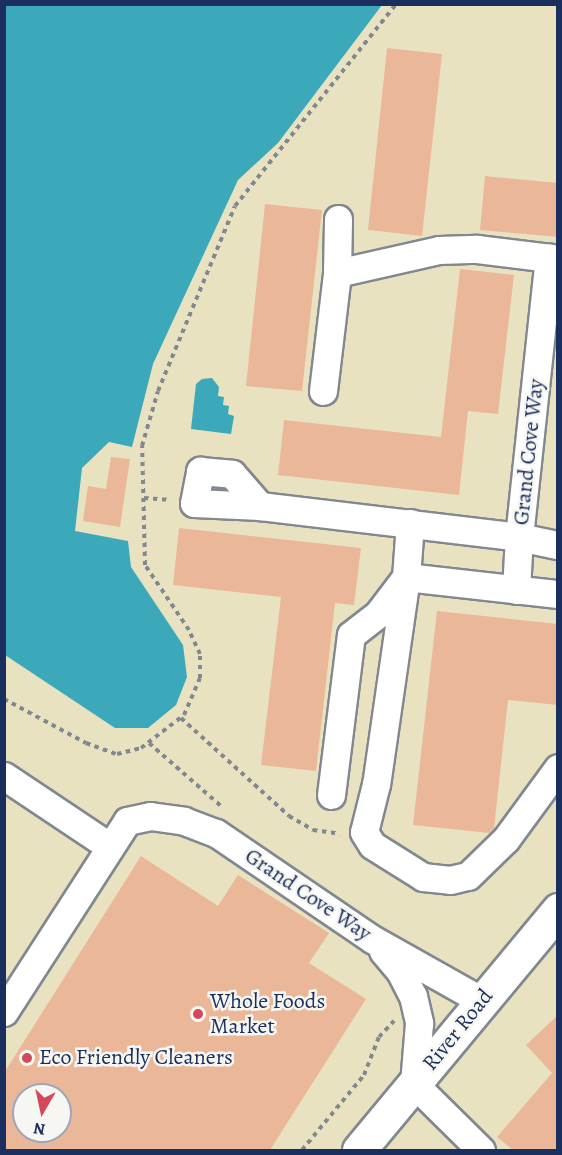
<!DOCTYPE html>
<style>
body{margin:0}
#map{position:relative;width:562px;height:1155px;overflow:hidden;background:#e9e2c1;font-family:Alegreya,serif}
div>[style]{position:absolute}
.water>*{inset:0;background:#3ba9ba}
.building>*{inset:0;background:#ebb799}
.path>*{height:4px;margin-top:-2px;transform-origin:0;background:repeating-linear-gradient(90deg,#828890 0 4.5px,transparent 0 9px)}
.roads{filter:drop-shadow(2px 0 #828890) drop-shadow(-2px 0 #828890) drop-shadow(0 2px #828890) drop-shadow(0 -2px #828890)}
.minor>*{height:27px;margin:-13.5px;padding:0 13.5px;transform-origin:13.5px;border-radius:13.5px;background:#fff}
.major>*{height:33px;margin:-16.5px;padding:0 16.5px;transform-origin:16.5px;border-radius:16.5px;background:#fff}
.dots>*{width:16px;height:16px;translate:-50% -50%;box-sizing:border-box;border:3px solid #f6f6f2;border-radius:50%}
span{translate:-50% -50%;white-space:nowrap;text-align:center;line-height:1.15;-webkit-text-stroke:5px #f6f6f2;paint-order:stroke}
.street-label{font-size:22px;color:#1b2f5e}
.poi-label{font-size:22px;color:#1b2f5e}
.left{translate:0 -50%;text-align:left}
.frame{position:absolute;inset:0;border:6px solid #1b2f5e;pointer-events:none}
.north{position:absolute;left:12px;top:1083px;width:60px;height:60px;box-sizing:border-box;background:#f6f6f2;border:2px solid #9ea6b7;border-radius:50%;rotate:189deg;font-size:16px;font-weight:700;line-height:24px;text-align:center;color:#1b2f5e}
.north::after{content:'';display:block;margin:auto;width:21px;height:27px;background:#d1495b;clip-path:polygon(50% 0,100% 100%,50% 72%,0 100%)}
</style>
<div id="map">
<div class="water">
<div style="clip-path:polygon(4px 5px,382px 5px,278px 143px,238px 180px,153px 364px,132px 447px,109px 442px,82px 468px,75px 531px,128px 541px,131px 567px,183px 645px,187px 677px,176px 705px,148px 728px,115px 728px,5px 655px)"></div>
<div style="clip-path:polygon(212px 378px,219px 387px,218px 396px,224px 397px,223px 405px,229px 406px,228px 414px,234px 416px,231px 434px,191px 429px,196px 384px,202px 379px)"></div>
</div>
<div class="building">
<div style="clip-path:polygon(387px 48px,442px 54px,422px 236px,368px 230px)"></div>
<div style="clip-path:polygon(485px 176px,558px 183px,558px 237px,480px 230px)"></div>
<div style="clip-path:polygon(265px 204px,322px 210px,302px 391px,246px 386px)"></div>
<div style="clip-path:polygon(460px 269px,514px 275px,498px 414px,468px 411px,459px 495px,278px 475px,284px 420px,441px 437px)"></div>
<div style="clip-path:polygon(111px 457px,130px 459px,120px 527px,83px 521px,88px 486px,106px 489px)"></div>
<div style="clip-path:polygon(179px 528px,361px 548px,354px 605px,335px 603px,316px 771px,261px 765px,281px 597px,173px 585px)"></div>
<div style="clip-path:polygon(437px 611px,558px 624px,558px 705px,508px 700px,494px 828px,489px 833px,413px 825px)"></div>
<div style="clip-path:polygon(evenodd,141px 856px,218px 906px,238px 875px,329px 933px,309px 963px,366px 999px,270px 1150px,4px 1150px,4px 1073px,141px 856px,24px 1095px,60px 1095px,60px 1131px,24px 1131px,24px 1095px)"></div>
<div style="clip-path:polygon(558px 1015px,558px 1150px,513px 1150px,497px 1137px,552px 1073px,526px 1045px)"></div>
</div>
<div class="path">
<div style="left:144px;top:498px;width:27px;rotate:4deg"></div>
<div style="left:4px;top:699px;width:93px;rotate:28.2deg"></div>
<div style="left:86px;top:743px;width:33px;rotate:20deg"></div>
<div style="left:117px;top:754px;width:25px;rotate:-14deg"></div>
<div style="left:141px;top:748px;width:54px;rotate:-37.5deg"></div>
<div style="left:184px;top:715px;width:40px;rotate:-66.6deg"></div>
<div style="left:200px;top:678px;width:24px;rotate:-90deg"></div>
<div style="left:200px;top:654px;width:26px;rotate:-115deg"></div>
<div style="left:189px;top:630px;width:78px;rotate:-124.1deg"></div>
<div style="left:145px;top:565px;width:119px;rotate:-91.4deg"></div>
<div style="left:142px;top:446px;width:57px;rotate:-73.8deg"></div>
<div style="left:158px;top:391px;width:200px;rotate:-67.4deg"></div>
<div style="left:235px;top:206px;width:258px;rotate:-51.4deg"></div>
<div style="left:181px;top:718px;width:146px;rotate:42.2deg"></div>
<div style="left:289px;top:816px;width:28px;rotate:30deg"></div>
<div style="left:313px;top:830px;width:27px;rotate:8deg"></div>
<div style="left:149px;top:743px;width:96px;rotate:41.2deg"></div>
<div style="left:302px;top:1150px;width:97px;rotate:-50.4deg"></div>
<div style="left:364px;top:1075px;width:41px;rotate:-68.5deg"></div>
<div style="left:379px;top:1037px;width:22px;rotate:-47deg"></div>
</div>
<div class="roads">
<div class="minor">
<div style="left:337px;top:273px;width:54px;rotate:-88.9deg"></div>
<div style="left:323px;top:391px;width:119px;rotate:-83.2deg"></div>
<div style="left:337px;top:273px;width:105px;rotate:-12.7deg"></div>
<div style="left:439px;top:250px;width:38px;rotate:-2deg"></div>
<div style="left:477px;top:249px;width:82px;rotate:7deg"></div>
<div style="left:260px;top:506px;width:66px;rotate:-177.4deg"></div>
<div style="left:194px;top:503px;width:33px;rotate:-79deg"></div>
<div style="left:200px;top:471px;width:32px;rotate:5deg"></div>
<div style="left:232px;top:474px;width:43px;rotate:48.8deg"></div>
<div style="left:260px;top:506px;width:261px;rotate:6.8deg"></div>
<div style="left:519px;top:537px;width:281px;rotate:-83.9deg"></div>
<div style="left:410px;top:523px;width:54px;rotate:94.2deg"></div>
<div style="left:406px;top:577px;width:153px;rotate:6.4deg"></div>
<div style="left:516px;top:590px;width:53px;rotate:-86.8deg"></div>
<div style="left:519px;top:537px;width:40px;rotate:12deg"></div>
<div style="left:4px;top:776px;width:126px;rotate:33.7deg"></div>
<div style="left:331px;top:795px;width:161px;rotate:-82.9deg"></div>
<div style="left:351px;top:635px;width:34px;rotate:-38deg"></div>
<div style="left:378px;top:614px;width:46px;rotate:-52.9deg"></div>
<div style="left:406px;top:577px;width:209px;rotate:98.2deg"></div>
<div style="left:376px;top:784px;width:49px;rotate:104deg"></div>
<div style="left:364px;top:832px;width:15px;rotate:58deg"></div>
<div style="left:372px;top:845px;width:60px;rotate:32.1deg"></div>
<div style="left:423px;top:877px;width:27px;rotate:6deg"></div>
<div style="left:450px;top:880px;width:18px;rotate:-13deg"></div>
<div style="left:468px;top:876px;width:53px;rotate:-44.2deg"></div>
<div style="left:506px;top:839px;width:88px;rotate:-53.8deg"></div>
<div style="left:383px;top:951px;width:26px;rotate:50deg"></div>
<div style="left:400px;top:971px;width:28px;rotate:63deg"></div>
<div style="left:413px;top:996px;width:28px;rotate:77deg"></div>
<div style="left:419px;top:1023px;width:61px;rotate:94.7deg"></div>
<div style="left:414px;top:1084px;width:94px;rotate:44.6deg"></div>
<div style="left:4px;top:1012px;width:227px;rotate:-57.2deg"></div>
<div style="left:127px;top:821px;width:24px;rotate:-12deg"></div>
<div style="left:150px;top:816px;width:34px;rotate:8deg"></div>
<div style="left:184px;top:821px;width:34px;rotate:21deg"></div>
<div style="left:216px;top:833px;width:189px;rotate:34.2deg"></div>
<div style="left:372px;top:939px;width:126px;rotate:29.4deg"></div>
</div>
<div class="major">
<div style="left:359px;top:1150px;width:312px;rotate:-50.3deg"></div>
</div>
</div>
<div class="dots">
<div style="left:198px;top:1014px;background:#d1495b"></div>
<div style="left:27px;top:1058px;background:#d1495b"></div>
</div>
<div class="street-label">
<span style="left:529px;top:452px;rotate:-84deg">Grand Cove Way</span>
<span style="left:308px;top:895px;rotate:34deg">Grand Cove Way</span>
<span style="left:458px;top:1030px;rotate:-51deg">River Road</span>
</div>
<div class="poi-label">
<span class="left" style="left:210px;top:1014px">Whole Foods<br>Market</span>
<span class="left" style="left:39px;top:1058px">Eco Friendly Cleaners</span>
</div>
<div class="frame"></div>
<div class="north">N</div>
</div>
